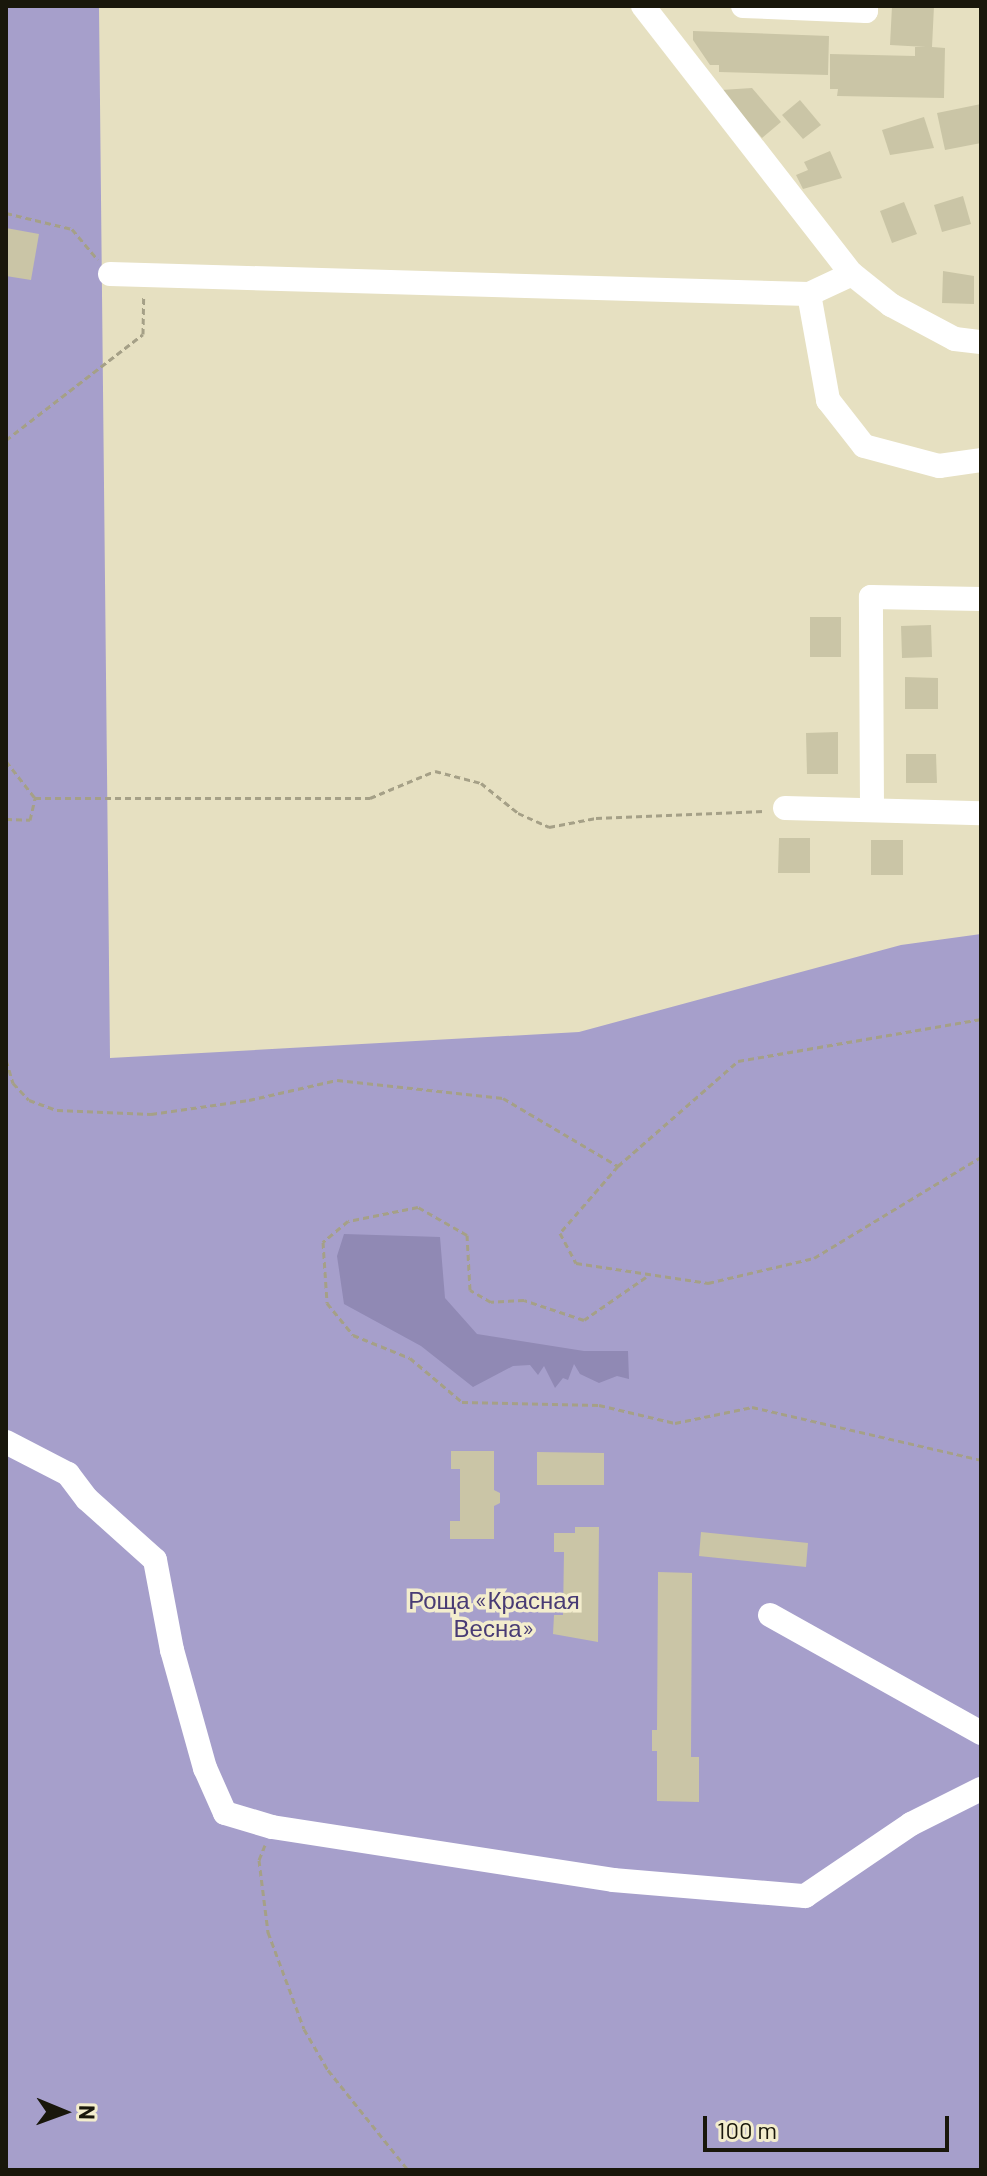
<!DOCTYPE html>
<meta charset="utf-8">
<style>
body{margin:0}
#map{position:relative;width:987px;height:2176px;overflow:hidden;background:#e6e0c1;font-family:Barlow,sans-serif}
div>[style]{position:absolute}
.forest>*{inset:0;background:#a69fcb}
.water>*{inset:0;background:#9089b4}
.building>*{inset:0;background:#cac5a6}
.path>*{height:3px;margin-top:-1.5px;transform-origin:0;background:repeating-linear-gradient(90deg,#a5a087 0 6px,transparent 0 10px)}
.minor>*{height:24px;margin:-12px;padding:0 12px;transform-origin:12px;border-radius:12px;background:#fff}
span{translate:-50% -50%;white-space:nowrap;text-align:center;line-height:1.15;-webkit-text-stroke:7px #f3edcd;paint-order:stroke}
.park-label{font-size:24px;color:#483b74}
.frame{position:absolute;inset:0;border:8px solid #19170b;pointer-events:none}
.north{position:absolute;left:24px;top:2072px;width:80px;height:80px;-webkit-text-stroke:6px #f3edcd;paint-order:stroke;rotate:91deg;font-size:22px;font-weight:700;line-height:32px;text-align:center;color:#19170b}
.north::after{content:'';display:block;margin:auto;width:28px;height:36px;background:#19170b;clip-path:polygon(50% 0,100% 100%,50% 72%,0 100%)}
.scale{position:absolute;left:703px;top:2116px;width:246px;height:36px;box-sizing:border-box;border:4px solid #19170b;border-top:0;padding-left:10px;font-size:24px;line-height:28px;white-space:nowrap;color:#19170b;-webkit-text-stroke:6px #f3edcd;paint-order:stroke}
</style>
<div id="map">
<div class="forest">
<div style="clip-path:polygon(6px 6px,99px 6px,110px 1058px,579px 1032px,901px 945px,981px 934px,981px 2170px,6px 2170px)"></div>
</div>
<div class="water">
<div style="clip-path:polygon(344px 1234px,440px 1237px,445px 1298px,477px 1334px,584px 1351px,628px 1351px,629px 1379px,617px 1376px,599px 1383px,580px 1374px,574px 1364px,568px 1380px,563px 1378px,555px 1388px,544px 1366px,538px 1375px,530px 1365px,513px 1366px,473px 1387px,421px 1346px,344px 1304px,337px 1256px)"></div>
</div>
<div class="building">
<div style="clip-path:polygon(892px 6px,934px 6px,932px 47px,945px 48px,944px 98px,837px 96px,838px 89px,830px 89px,830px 54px,915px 56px,915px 47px,926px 47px,890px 45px)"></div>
<div style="clip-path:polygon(693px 31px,829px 36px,828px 75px,719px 72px,719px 65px,710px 65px,693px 40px)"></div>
<div style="clip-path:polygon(752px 88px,781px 122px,762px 138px,721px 90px)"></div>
<div style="clip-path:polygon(800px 100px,821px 125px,803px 139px,782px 115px)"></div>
<div style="clip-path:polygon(981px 104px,981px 143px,945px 150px,937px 113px)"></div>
<div style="clip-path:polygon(924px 117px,934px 148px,890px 155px,882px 130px)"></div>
<div style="clip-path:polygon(830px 151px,842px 178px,803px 189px,796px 175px,808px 170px,804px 162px)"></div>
<div style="clip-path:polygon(963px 196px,971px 224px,942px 232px,934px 205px)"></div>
<div style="clip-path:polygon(904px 202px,917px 234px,892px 243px,880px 211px)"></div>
<div style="clip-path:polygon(6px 228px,39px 234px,31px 280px,6px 276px)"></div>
<div style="clip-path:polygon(943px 271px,974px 276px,974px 304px,942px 303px)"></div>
<div style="clip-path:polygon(810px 617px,841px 617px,841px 657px,810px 657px)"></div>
<div style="clip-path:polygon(931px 625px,932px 657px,902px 658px,901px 626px)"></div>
<div style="clip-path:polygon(905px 677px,938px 678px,938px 709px,905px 709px)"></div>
<div style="clip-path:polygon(838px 732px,838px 774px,807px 774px,806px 733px)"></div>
<div style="clip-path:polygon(906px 754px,936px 754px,937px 783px,906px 783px)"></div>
<div style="clip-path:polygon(779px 838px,810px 838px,810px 873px,778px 873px)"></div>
<div style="clip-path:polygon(871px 840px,903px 840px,903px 875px,871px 875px)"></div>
<div style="clip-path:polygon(451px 1451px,494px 1451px,494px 1490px,500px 1493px,500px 1503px,494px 1506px,494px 1539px,450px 1539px,450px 1521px,460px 1521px,460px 1469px,451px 1469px)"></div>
<div style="clip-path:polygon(537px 1452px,604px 1453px,604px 1485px,537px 1485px)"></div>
<div style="clip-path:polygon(575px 1527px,599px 1527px,598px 1642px,553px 1634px,554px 1615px,563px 1615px,564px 1552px,554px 1552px,554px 1533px,575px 1533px)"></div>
<div style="clip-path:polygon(701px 1532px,808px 1543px,806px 1567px,699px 1556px)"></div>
<div style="clip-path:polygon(658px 1572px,692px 1573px,691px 1757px,699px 1757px,699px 1802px,657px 1801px,657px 1751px,652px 1751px,652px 1730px,657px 1730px)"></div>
</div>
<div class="path">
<div style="left:6px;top:213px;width:68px;rotate:13.6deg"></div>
<div style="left:72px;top:229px;width:40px;rotate:50deg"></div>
<div style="left:6px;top:440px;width:173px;rotate:-37.7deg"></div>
<div style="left:143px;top:334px;width:39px;rotate:-89deg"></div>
<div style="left:6px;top:761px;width:47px;rotate:51.9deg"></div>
<div style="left:35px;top:798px;width:335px"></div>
<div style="left:370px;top:798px;width:70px;rotate:-22.6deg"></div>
<div style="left:435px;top:771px;width:48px;rotate:14.6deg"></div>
<div style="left:481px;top:783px;width:48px;rotate:39deg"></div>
<div style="left:518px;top:813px;width:34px;rotate:24deg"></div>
<div style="left:549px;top:827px;width:48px;rotate:-10.8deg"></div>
<div style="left:596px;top:818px;width:170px;rotate:-2.4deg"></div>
<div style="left:6px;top:819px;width:24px;rotate:2deg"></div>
<div style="left:30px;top:820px;width:23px;rotate:-77deg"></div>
<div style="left:6px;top:1060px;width:24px;rotate:73deg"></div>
<div style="left:13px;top:1083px;width:23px;rotate:47deg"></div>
<div style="left:29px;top:1100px;width:30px;rotate:20deg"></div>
<div style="left:57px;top:1110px;width:94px;rotate:2.4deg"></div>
<div style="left:151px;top:1114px;width:99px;rotate:-8.1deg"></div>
<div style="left:249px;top:1100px;width:90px;rotate:-12.8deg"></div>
<div style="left:337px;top:1080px;width:167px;rotate:6.2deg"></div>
<div style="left:503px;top:1098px;width:134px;rotate:30.6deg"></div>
<div style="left:618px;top:1166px;width:159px;rotate:-41.2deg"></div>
<div style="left:738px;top:1061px;width:247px;rotate:-9.8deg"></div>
<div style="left:618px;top:1166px;width:89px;rotate:130.9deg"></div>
<div style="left:560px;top:1233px;width:34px;rotate:62deg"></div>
<div style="left:576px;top:1263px;width:134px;rotate:8.6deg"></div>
<div style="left:708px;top:1283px;width:109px;rotate:-13.3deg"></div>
<div style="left:814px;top:1258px;width:195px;rotate:-31.2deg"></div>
<div style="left:646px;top:1277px;width:75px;rotate:145.3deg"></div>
<div style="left:584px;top:1320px;width:63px;rotate:-161.6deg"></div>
<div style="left:524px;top:1300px;width:33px;rotate:177deg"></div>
<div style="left:491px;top:1302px;width:24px;rotate:-150deg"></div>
<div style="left:470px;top:1290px;width:55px;rotate:-93.1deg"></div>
<div style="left:467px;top:1235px;width:56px;rotate:-150.3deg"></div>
<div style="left:418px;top:1207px;width:71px;rotate:168.7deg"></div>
<div style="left:348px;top:1221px;width:33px;rotate:140deg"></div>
<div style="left:323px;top:1242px;width:61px;rotate:86.2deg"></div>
<div style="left:327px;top:1303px;width:41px;rotate:50.9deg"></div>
<div style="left:353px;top:1335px;width:61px;rotate:22deg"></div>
<div style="left:410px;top:1358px;width:68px;rotate:40.2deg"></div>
<div style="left:462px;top:1402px;width:137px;rotate:1.3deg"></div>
<div style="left:599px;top:1405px;width:78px;rotate:13.3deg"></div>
<div style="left:675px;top:1423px;width:79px;rotate:-11.7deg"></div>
<div style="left:752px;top:1407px;width:235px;rotate:13deg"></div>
<div style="left:265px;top:1845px;width:16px;rotate:112deg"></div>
<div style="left:259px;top:1860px;width:73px;rotate:82.9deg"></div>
<div style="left:268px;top:1932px;width:103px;rotate:69.6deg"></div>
<div style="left:304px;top:2029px;width:48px;rotate:59.7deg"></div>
<div style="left:328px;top:2070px;width:128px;rotate:51.3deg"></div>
</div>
<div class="minor">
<div style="left:643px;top:6px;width:340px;rotate:52.1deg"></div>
<div style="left:852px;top:274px;width:47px;rotate:155.1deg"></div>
<div style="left:743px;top:6px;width:123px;rotate:2.3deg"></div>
<div style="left:866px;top:11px;width:5px;rotate:-90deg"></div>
<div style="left:110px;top:274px;width:699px;rotate:1.64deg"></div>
<div style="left:809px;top:294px;width:108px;rotate:79.8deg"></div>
<div style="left:828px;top:400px;width:58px;rotate:52deg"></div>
<div style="left:864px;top:446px;width:78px;rotate:14.9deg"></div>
<div style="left:939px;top:466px;width:42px;rotate:-8.1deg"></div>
<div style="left:852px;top:274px;width:50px;rotate:38.5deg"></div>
<div style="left:891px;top:305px;width:72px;rotate:28deg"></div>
<div style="left:955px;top:339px;width:26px;rotate:7deg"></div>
<div style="left:785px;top:808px;width:196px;rotate:1.5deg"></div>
<div style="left:872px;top:809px;width:212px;rotate:-90.3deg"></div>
<div style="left:871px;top:597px;width:110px;rotate:1deg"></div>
<div style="left:6px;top:1442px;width:70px;rotate:27.3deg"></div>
<div style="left:68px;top:1474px;width:31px;rotate:53deg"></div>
<div style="left:87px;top:1499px;width:91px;rotate:41.9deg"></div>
<div style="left:155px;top:1560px;width:92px;rotate:79.3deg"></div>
<div style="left:172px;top:1650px;width:123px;rotate:74.4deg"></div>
<div style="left:205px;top:1768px;width:49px;rotate:66deg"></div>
<div style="left:225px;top:1813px;width:49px;rotate:16.6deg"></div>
<div style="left:272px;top:1827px;width:345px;rotate:8.8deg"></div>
<div style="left:613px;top:1880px;width:193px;rotate:4.8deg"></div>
<div style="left:805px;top:1896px;width:128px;rotate:-34.2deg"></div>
<div style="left:911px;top:1824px;width:78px;rotate:-26.6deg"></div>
<div style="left:770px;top:1615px;width:242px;rotate:29.2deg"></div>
</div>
<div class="park-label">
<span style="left:494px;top:1614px">Роща «Красная<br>Весна»</span>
</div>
<div class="frame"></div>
<div class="north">N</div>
<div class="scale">100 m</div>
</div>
